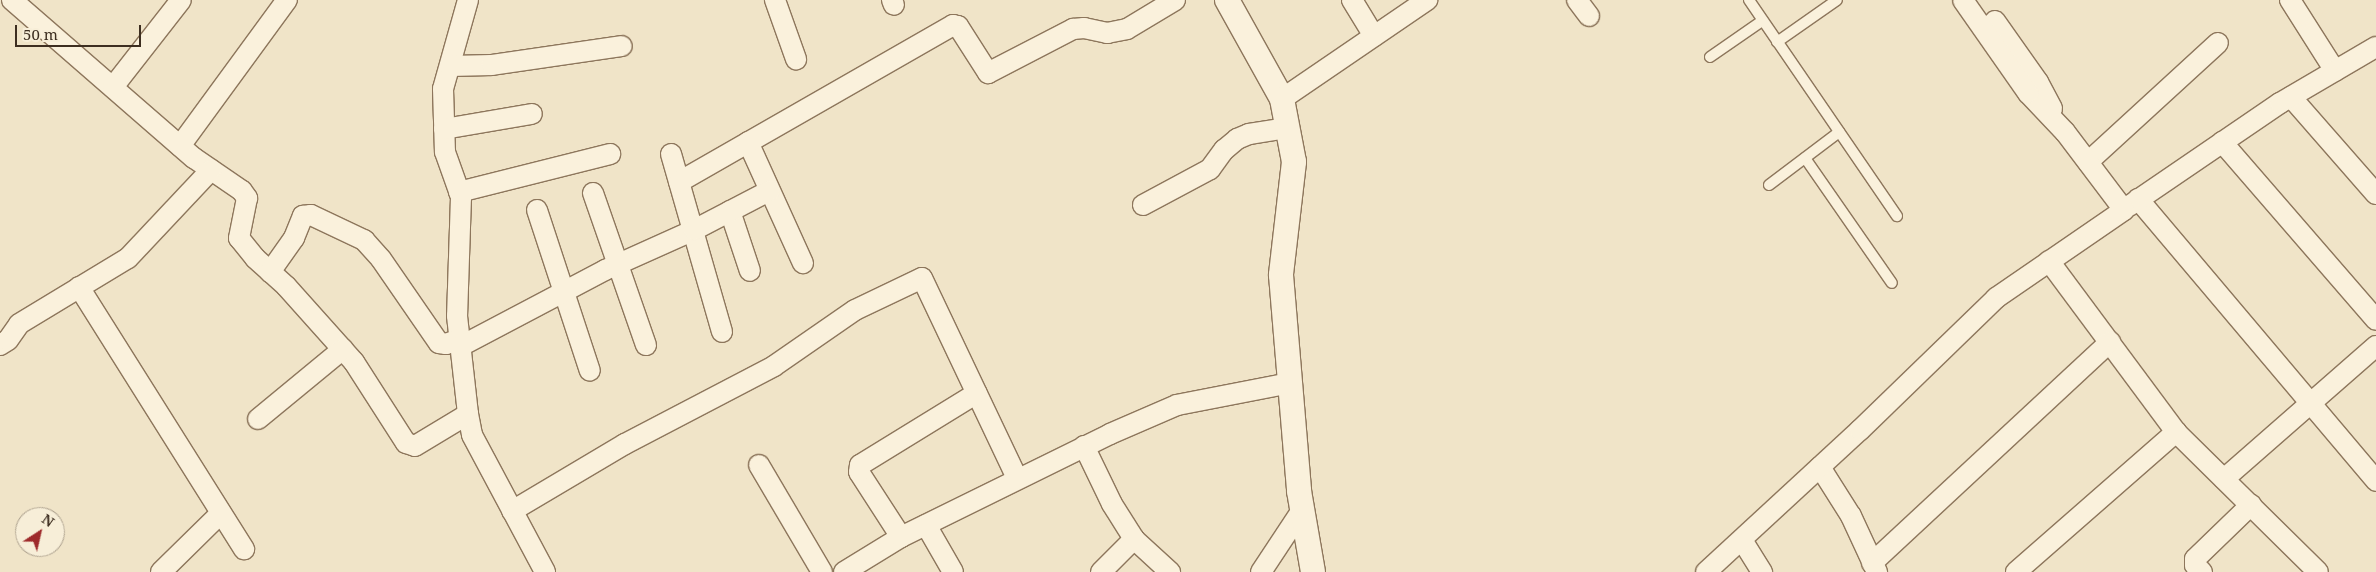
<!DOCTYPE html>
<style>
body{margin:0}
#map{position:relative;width:2376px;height:572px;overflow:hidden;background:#f0e4c8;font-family:"Noto Serif",serif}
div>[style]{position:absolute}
.roads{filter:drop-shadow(1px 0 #8d765c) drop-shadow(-1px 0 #8d765c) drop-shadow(0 1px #8d765c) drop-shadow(0 -1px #8d765c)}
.service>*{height:10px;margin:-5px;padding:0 5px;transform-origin:5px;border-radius:5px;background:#faf1dc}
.minor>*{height:20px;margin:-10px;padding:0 10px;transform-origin:10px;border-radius:10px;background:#faf1dc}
.tertiary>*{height:24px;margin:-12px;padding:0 12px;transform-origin:12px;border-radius:12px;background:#faf1dc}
span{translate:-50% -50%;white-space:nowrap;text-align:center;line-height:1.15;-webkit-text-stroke:4px #f7eed8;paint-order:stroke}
.north{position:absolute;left:15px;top:507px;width:50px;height:50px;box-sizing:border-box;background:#f7eed8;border:1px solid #ada18e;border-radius:50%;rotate:35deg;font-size:14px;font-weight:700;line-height:20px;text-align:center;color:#3d2e20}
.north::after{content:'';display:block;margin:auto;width:18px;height:22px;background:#9e2a2b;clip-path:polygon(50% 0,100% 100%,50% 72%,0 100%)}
.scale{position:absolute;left:15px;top:25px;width:126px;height:22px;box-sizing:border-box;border:2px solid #3d2e20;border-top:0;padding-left:6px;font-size:15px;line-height:18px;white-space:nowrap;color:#3d2e20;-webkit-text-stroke:4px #f7eed8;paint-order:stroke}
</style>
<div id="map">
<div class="roads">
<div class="service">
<div style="left:1749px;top:0;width:262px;rotate:55.6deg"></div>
<div style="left:1777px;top:42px;width:73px;rotate:-35deg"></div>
<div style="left:1710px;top:57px;width:63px;rotate:-34.7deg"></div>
<div style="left:1805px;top:158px;width:152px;rotate:55.2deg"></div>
<div style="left:1769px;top:185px;width:88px;rotate:-37.1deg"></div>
</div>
<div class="minor">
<div style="left:12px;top:0;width:241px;rotate:41deg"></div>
<div style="left:194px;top:158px;width:58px;rotate:34.5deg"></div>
<div style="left:242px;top:191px;width:9px;rotate:54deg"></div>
<div style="left:247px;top:198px;width:41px;rotate:101.3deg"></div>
<div style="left:239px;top:238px;width:26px;rotate:51deg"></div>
<div style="left:255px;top:258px;width:42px;rotate:42.1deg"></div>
<div style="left:286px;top:286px;width:102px;rotate:48.2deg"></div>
<div style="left:354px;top:362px;width:96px;rotate:57.3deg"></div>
<div style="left:406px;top:443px;width:9px;rotate:18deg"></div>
<div style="left:415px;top:446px;width:62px;rotate:-31.1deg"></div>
<div style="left:468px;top:0;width:92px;rotate:105.7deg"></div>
<div style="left:443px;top:89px;width:63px;rotate:88.2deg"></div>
<div style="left:445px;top:152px;width:48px;rotate:70.4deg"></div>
<div style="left:461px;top:197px;width:119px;rotate:91.9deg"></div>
<div style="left:457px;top:316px;width:99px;rotate:83.6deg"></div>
<div style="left:468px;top:414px;width:21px;rotate:79deg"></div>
<div style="left:472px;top:435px;width:155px;rotate:61.9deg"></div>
<div style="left:775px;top:0;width:63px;rotate:70.4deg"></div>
<div style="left:892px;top:0;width:5px;rotate:68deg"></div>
<div style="left:1352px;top:0;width:42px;rotate:58.6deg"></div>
<div style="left:1577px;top:0;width:20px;rotate:53deg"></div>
<div style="left:2290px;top:0;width:84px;rotate:57.6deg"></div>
<div style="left:1995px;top:21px;width:75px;rotate:54.8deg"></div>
<div style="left:2038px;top:82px;width:30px;rotate:62deg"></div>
<div style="left:450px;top:66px;width:42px;rotate:-1.4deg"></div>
<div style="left:492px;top:65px;width:131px;rotate:-8.3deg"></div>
<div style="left:113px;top:87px;width:110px;rotate:-52deg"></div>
<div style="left:2291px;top:97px;width:129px;rotate:48.8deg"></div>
<div style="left:1282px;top:99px;width:176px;rotate:-34.3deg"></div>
<div style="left:444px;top:129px;width:89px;rotate:-9.7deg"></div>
<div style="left:748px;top:142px;width:133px;rotate:65.6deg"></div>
<div style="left:2222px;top:142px;width:235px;rotate:49.1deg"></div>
<div style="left:180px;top:146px;width:181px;rotate:-53.8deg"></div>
<div style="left:671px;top:154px;width:185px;rotate:74deg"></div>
<div style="left:2088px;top:162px;width:176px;rotate:-42.5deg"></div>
<div style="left:679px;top:182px;width:316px;rotate:-29.8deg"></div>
<div style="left:953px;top:25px;width:5px;rotate:11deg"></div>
<div style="left:958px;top:26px;width:56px;rotate:57.4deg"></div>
<div style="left:988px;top:73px;width:96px;rotate:-27.4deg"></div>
<div style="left:1073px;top:29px;width:11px;rotate:-5deg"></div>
<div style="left:1084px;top:28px;width:24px;rotate:12deg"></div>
<div style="left:1107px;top:33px;width:20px;rotate:-11deg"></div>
<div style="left:1127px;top:29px;width:56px;rotate:-31.1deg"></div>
<div style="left:459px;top:192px;width:156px;rotate:-14.1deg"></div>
<div style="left:593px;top:193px;width:161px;rotate:70.8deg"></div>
<div style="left:2138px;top:199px;width:369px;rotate:49.8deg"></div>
<div style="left:1143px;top:205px;width:76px;rotate:-28.2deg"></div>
<div style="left:1210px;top:169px;width:24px;rotate:-54deg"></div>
<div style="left:1224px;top:150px;width:17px;rotate:-40deg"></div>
<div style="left:1237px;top:139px;width:13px;rotate:-23deg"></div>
<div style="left:1249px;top:134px;width:39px;rotate:-9deg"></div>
<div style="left:2129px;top:206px;width:183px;rotate:-34.3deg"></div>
<div style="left:2280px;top:103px;width:111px;rotate:-30.3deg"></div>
<div style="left:537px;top:210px;width:169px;rotate:71.8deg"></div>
<div style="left:730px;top:211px;width:63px;rotate:71.6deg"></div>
<div style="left:2049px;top:261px;width:213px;rotate:53.4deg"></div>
<div style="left:2176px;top:432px;width:199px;rotate:44.6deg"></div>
<div style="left:270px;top:272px;width:42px;rotate:-54.8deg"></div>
<div style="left:294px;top:238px;width:24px;rotate:-68deg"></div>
<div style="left:303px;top:216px;width:8px;rotate:-7deg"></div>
<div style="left:311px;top:215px;width:59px;rotate:25.3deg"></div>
<div style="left:364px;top:240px;width:25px;rotate:48deg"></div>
<div style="left:381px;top:259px;width:102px;rotate:55.4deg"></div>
<div style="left:439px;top:343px;width:7px;rotate:8deg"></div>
<div style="left:446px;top:344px;width:15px;rotate:-20deg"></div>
<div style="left:79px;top:287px;width:310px;rotate:57.8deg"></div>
<div style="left:0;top:345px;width:9px;rotate:-32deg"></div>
<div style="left:8px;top:340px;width:19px;rotate:-55deg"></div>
<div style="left:19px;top:324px;width:127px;rotate:-31.2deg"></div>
<div style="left:128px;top:258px;width:121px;rotate:-46.7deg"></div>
<div style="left:461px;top:346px;width:163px;rotate:-27.8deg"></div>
<div style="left:605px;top:270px;width:98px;rotate:-24.2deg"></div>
<div style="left:694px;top:230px;width:85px;rotate:-27.5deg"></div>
<div style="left:258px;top:419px;width:110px;rotate:-39.5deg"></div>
<div style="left:1084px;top:446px;width:64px;rotate:64.2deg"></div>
<div style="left:1112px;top:504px;width:41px;rotate:57.8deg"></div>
<div style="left:1134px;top:539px;width:49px;rotate:42.5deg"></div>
<div style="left:759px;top:465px;width:124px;rotate:59.5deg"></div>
<div style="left:1820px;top:467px;width:58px;rotate:57.7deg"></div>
<div style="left:1851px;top:516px;width:62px;rotate:65.1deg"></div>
<div style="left:2224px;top:479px;width:202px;rotate:-41.2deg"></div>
<div style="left:512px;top:511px;width:131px;rotate:-30.7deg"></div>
<div style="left:625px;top:444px;width:168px;rotate:-27.6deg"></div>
<div style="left:774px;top:366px;width:98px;rotate:-34.7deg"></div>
<div style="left:855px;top:310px;width:74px;rotate:-25.5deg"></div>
<div style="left:922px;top:278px;width:221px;rotate:64.6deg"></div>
<div style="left:926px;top:525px;width:54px;rotate:60.1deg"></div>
<div style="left:901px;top:537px;width:77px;rotate:-122.9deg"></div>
<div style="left:859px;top:472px;width:7px;rotate:-82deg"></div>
<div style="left:860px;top:465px;width:137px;rotate:-31.6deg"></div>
<div style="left:1742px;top:540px;width:38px;rotate:58deg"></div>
<div style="left:1872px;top:563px;width:325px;rotate:-42.9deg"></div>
<div style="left:161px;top:572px;width:84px;rotate:-44.5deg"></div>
<div style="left:844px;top:572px;width:67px;rotate:-31.6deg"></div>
<div style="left:901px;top:537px;width:233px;rotate:-26.2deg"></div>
<div style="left:1110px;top:434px;width:73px;rotate:-23.4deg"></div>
<div style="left:1177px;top:405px;width:115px;rotate:-11deg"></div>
<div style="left:1101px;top:572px;width:47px;rotate:-45deg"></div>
<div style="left:1261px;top:572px;width:74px;rotate:-56.5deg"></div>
<div style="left:1706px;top:572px;width:209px;rotate:-42.7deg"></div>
<div style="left:1860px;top:430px;width:190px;rotate:-44.1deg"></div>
<div style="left:1996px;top:298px;width:155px;rotate:-34.5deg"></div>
<div style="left:2124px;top:210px;width:98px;rotate:-127.1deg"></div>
<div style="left:2065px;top:132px;width:54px;rotate:-133.5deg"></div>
<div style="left:2028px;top:93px;width:113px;rotate:-125deg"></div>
<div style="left:2016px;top:572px;width:213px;rotate:-41.2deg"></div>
<div style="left:2202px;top:572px;width:10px;rotate:-135deg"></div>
<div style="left:2195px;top:565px;width:6px;rotate:-90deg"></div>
<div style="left:2195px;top:559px;width:78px;rotate:-44deg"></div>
</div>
<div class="tertiary">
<div style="left:1227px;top:0;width:113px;rotate:60.9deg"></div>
<div style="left:1282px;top:99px;width:64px;rotate:79.2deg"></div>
<div style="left:1294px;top:162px;width:114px;rotate:96.6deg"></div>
<div style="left:1281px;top:275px;width:217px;rotate:85.2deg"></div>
<div style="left:1299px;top:491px;width:82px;rotate:80.2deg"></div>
</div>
</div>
<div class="north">N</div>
<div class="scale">50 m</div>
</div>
